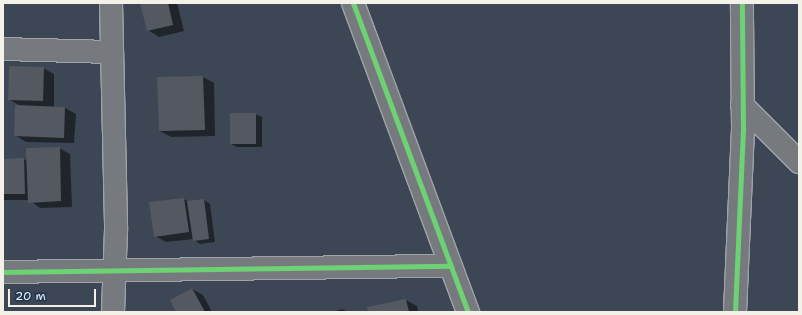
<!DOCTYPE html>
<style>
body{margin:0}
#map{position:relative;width:802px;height:315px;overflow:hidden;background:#3c4654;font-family:"Shantell Sans",sans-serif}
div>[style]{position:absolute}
.shadow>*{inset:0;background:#0007}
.building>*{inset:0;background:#545961}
.roads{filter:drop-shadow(1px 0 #9fa3a8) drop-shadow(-1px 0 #9fa3a8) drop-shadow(0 1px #9fa3a8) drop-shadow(0 -1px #9fa3a8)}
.street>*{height:22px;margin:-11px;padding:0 11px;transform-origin:11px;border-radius:11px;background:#767a7f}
.cycleway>*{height:5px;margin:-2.5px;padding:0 2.5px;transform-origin:2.5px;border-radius:2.5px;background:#6cd273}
span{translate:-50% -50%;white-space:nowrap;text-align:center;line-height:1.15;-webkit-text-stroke:3px #1d3557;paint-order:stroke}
.frame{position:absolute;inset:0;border:4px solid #f4f1e8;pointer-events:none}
.scale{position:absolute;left:8px;top:289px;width:88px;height:18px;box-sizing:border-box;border:2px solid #f4f1e8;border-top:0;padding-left:5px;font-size:12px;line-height:14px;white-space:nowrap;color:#f4f1e8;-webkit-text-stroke:3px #1d3557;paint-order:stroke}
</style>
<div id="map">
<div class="shadow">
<div style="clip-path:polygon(141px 3px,177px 3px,184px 31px,159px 37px,148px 30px)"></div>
<div style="clip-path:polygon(43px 68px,54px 74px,54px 107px,65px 108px,76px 114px,74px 143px,26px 142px,15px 135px,20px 106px,9px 99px)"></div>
<div style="clip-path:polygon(203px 77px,214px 83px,215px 136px,171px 137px,160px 131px,158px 78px)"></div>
<div style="clip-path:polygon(255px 114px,262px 117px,262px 147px,237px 147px,231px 144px)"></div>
<div style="clip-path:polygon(59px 148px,70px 154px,72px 207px,40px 208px,29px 200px,3px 200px,3px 160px,24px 159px,28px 162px)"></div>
<div style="clip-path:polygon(184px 199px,189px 202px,204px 200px,210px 204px,215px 242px,200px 244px,193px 239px,166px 242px,155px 236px,151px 203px)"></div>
<div style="clip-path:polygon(192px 289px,203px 295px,212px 312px,178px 312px)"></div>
<div style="clip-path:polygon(406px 300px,417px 306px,418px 312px,369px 312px)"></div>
<div style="clip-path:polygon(342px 309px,348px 312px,333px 312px)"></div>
</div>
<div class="building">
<div style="clip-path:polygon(140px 3px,168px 3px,173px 25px,147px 31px)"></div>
<div style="clip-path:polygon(9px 66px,44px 67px,43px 101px,8px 100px)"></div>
<div style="clip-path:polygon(203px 76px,205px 130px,159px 131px,157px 77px)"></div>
<div style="clip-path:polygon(15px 105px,65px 107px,64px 138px,14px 136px)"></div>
<div style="clip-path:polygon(230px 113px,256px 113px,256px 144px,230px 144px)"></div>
<div style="clip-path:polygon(60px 147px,61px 201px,28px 203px,26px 148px)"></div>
<div style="clip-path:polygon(24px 158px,25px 194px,3px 194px,3px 159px)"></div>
<div style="clip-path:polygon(184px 198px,189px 232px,154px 237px,149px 202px)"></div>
<div style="clip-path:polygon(204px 199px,209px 239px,193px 241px,187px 201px)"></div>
<div style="clip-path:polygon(192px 288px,205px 312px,176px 312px,170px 300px)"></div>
<div style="clip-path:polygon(406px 299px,409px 312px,368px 312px,367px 307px)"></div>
</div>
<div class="roads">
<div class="street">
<div style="left:111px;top:3px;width:227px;rotate:88.7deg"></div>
<div style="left:116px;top:230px;width:82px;rotate:92.1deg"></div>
<div style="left:353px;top:3px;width:330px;rotate:69.6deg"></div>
<div style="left:3px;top:49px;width:109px;rotate:1.6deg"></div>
<div style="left:742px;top:105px;width:81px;rotate:45deg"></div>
<div style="left:3px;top:272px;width:446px;rotate:-0.8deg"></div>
<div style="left:735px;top:312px;width:182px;rotate:-87.5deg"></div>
<div style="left:743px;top:130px;width:127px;rotate:-90.5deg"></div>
</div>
</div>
<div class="cycleway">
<div style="left:353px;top:3px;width:330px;rotate:69.6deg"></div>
<div style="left:3px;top:272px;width:446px;rotate:-0.8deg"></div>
<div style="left:735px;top:312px;width:182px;rotate:-87.5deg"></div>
<div style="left:743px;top:130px;width:127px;rotate:-90.5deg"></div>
</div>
<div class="frame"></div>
<div class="scale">20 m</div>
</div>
